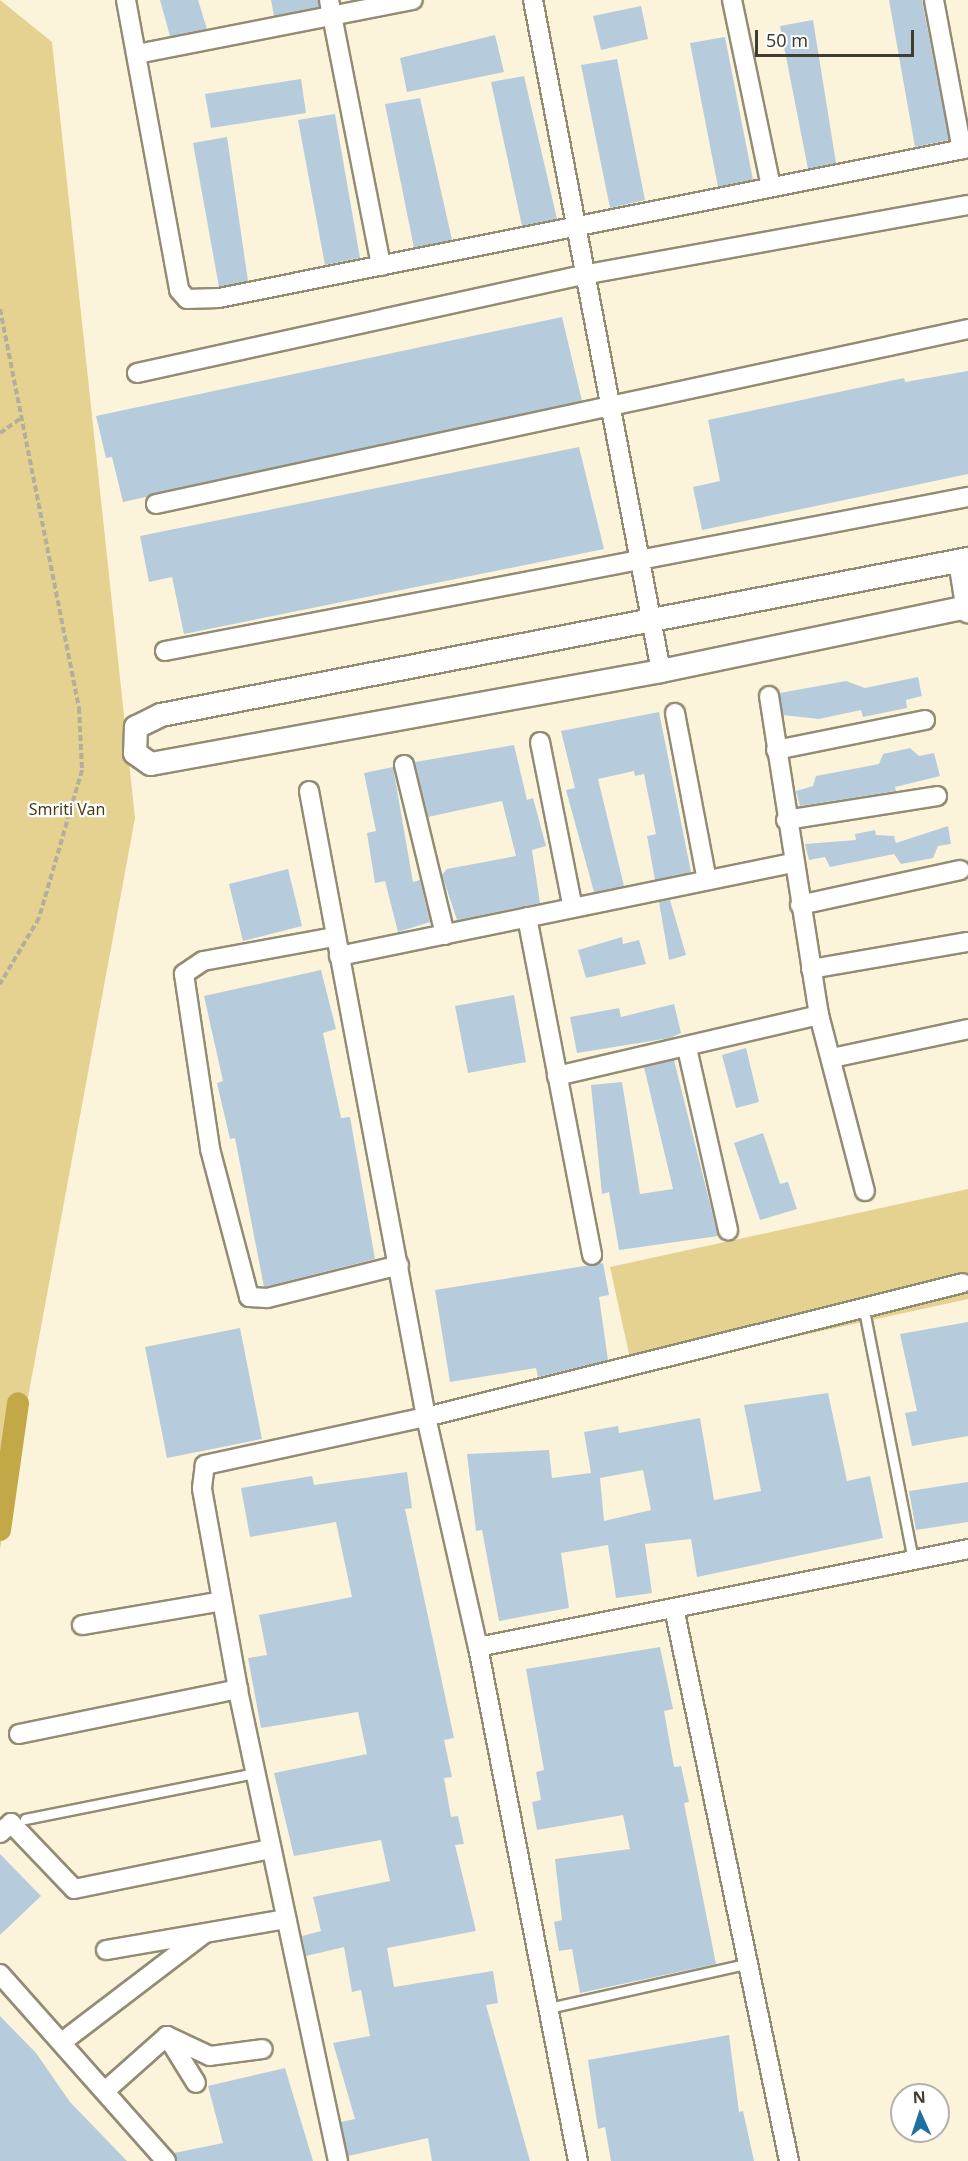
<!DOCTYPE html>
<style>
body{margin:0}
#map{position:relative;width:968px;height:2161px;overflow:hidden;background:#fbf4db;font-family:"Noto Sans",sans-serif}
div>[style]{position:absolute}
.green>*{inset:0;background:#e5d190}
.canal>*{height:22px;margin:-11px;padding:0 11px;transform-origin:11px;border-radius:11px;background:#c3a848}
.building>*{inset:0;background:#b6ccdd}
.path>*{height:4px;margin-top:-2px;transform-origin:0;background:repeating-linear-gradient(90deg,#b4af9b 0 6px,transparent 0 9px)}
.roads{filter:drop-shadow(2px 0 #938c75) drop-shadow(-2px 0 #938c75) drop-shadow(0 2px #938c75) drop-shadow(0 -2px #938c75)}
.service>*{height:9px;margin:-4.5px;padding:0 4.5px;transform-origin:4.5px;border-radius:4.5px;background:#fff}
.minor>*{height:18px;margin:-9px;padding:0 9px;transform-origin:9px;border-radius:9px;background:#fff}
.tertiary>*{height:22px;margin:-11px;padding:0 11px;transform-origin:11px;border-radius:11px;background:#fff}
span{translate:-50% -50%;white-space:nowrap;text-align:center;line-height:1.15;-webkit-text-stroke:4.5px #fff;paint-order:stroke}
.park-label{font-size:16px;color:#463b12}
.north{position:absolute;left:890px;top:2083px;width:60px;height:60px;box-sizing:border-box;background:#fff;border:2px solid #b2b1ad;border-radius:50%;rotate:357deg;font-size:16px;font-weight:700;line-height:24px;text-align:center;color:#3f3c32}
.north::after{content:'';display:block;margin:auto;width:21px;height:27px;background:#1e70a1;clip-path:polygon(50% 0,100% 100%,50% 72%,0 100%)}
.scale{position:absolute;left:755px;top:30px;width:159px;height:27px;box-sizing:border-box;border:3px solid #3f3c32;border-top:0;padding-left:8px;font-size:18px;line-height:21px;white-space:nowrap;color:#3f3c32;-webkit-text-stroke:4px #fff;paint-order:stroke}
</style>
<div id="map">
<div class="green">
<div style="clip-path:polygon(0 0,52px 42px,135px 818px,0 1549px)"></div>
<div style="clip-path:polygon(968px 1189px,968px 1299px,633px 1372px,610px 1267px)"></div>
</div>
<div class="canal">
<div style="left:0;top:1530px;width:128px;rotate:-81.9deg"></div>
</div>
<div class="building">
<div style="clip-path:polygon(160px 0,198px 0,207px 29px,170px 36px)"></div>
<div style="clip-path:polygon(271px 0,318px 0,319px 7px,274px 16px)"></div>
<div style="clip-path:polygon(889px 0,922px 0,949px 140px,915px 147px)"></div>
<div style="clip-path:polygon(641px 6px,648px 39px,601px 50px,593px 16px)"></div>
<div style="clip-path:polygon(813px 20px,836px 163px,808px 169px,780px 26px)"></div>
<div style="clip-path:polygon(495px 35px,504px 72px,407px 92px,400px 58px)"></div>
<div style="clip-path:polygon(725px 37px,753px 180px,718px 187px,690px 43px)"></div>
<div style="clip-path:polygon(617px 59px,645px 200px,610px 208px,581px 65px)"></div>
<div style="clip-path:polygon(524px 76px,557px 219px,522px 226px,491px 82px)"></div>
<div style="clip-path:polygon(301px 79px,306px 113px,211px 128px,205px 94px)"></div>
<div style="clip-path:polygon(420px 98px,452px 240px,414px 248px,385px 104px)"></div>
<div style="clip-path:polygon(335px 114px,360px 258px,325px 265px,298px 120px)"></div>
<div style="clip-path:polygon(227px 137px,248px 281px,219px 287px,193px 143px)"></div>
<div style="clip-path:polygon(562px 317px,582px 401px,123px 502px,112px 457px,106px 458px,96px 416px)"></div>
<div style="clip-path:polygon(968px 371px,968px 474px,702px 530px,693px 487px,720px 481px,708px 420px,904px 378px,905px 382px)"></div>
<div style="clip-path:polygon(579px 447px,604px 549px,184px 634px,172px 577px,149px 582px,140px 536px)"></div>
<div style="clip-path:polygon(918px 677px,922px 696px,906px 700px,907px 708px,863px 717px,861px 710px,819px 719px,783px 715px,780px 693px,846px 681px,865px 688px)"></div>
<div style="clip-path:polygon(659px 712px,691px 872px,655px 880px,647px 836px,656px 834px,644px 774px,635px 776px,634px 771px,598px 779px,624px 886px,594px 892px,566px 790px,575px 788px,561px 731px)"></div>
<div style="clip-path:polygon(514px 745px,527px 800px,533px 798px,546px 846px,532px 850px,540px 903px,457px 920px,442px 875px,447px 869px,516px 856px,502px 801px,428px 817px,415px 762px)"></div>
<div style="clip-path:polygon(910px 748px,919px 756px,934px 753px,940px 776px,895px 787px,896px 791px,800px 806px,796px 791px,813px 786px,816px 776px,879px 764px,883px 754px)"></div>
<div style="clip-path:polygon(393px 767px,413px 882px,420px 880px,430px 922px,398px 932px,385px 881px,375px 883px,367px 833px,376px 831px,364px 773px)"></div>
<div style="clip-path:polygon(948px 826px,951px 844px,938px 846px,933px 858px,901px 864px,894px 854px,830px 867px,825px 857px,809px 860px,805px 844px,856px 840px,855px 834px,875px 830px,876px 835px,894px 836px,896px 843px)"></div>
<div style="clip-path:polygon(288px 869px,302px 926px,243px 941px,229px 884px)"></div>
<div style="clip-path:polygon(670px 900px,686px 955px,669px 960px,659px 902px)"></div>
<div style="clip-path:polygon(622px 937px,623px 944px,639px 940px,646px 964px,586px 978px,578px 950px)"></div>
<div style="clip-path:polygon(321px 970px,336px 1029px,323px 1033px,341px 1118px,350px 1117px,375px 1259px,264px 1287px,235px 1138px,230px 1139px,217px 1083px,223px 1081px,204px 996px)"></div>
<div style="clip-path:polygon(514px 995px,526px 1062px,468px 1073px,455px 1006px)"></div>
<div style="clip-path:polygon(674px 1004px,681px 1033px,670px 1038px,577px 1053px,570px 1017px,619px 1008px,621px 1017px)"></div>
<div style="clip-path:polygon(746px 1048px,759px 1102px,736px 1108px,722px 1055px)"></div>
<div style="clip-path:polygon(674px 1060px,718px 1236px,619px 1250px,609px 1192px,602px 1194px,591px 1085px,622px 1082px,640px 1194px,673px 1189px,644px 1067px)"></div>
<div style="clip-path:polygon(763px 1133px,780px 1184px,788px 1182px,797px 1209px,760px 1220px,734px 1143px)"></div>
<div style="clip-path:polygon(603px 1263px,609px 1295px,599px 1297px,608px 1360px,538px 1377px,536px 1368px,450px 1382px,435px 1290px)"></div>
<div style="clip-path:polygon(968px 1322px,968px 1436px,912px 1446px,905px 1413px,917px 1411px,900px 1334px)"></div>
<div style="clip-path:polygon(240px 1328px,262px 1439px,167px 1458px,145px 1347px)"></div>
<div style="clip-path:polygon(evenodd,828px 1393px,847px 1481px,870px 1476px,883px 1538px,697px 1577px,691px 1539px,645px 1544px,652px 1593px,616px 1598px,608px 1545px,561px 1553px,569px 1608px,499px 1621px,482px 1530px,476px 1531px,467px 1454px,549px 1450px,552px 1478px,591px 1473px,584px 1432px,618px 1426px,619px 1433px,700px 1418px,714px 1500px,761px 1491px,744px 1405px,828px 1393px,643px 1470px,651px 1510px,604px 1521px,600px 1478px,643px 1470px)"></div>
<div style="clip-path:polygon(407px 1472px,412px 1508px,405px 1509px,454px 1738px,444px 1740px,452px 1777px,444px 1778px,451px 1817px,458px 1816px,464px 1844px,455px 1845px,476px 1931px,387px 1948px,394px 1987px,493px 1971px,498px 2003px,486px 2005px,530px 2161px,432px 2161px,428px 2138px,348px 2156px,341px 2122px,355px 2119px,333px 2043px,370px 2036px,361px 1990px,352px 1992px,344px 1947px,306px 1956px,302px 1936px,321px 1931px,313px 1897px,390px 1881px,381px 1840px,294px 1856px,274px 1773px,367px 1754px,358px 1712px,261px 1728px,248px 1658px,267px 1655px,259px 1615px,352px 1597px,336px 1522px,250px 1537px,241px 1488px,312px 1476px,314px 1485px)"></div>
<div style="clip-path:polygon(968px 1482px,968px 1522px,916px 1530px,909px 1491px)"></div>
<div style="clip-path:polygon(660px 1647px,673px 1709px,664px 1711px,674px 1767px,681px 1766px,689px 1802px,684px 1803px,716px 1964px,580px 1993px,572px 1949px,559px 1951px,554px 1922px,562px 1920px,555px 1859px,630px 1849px,623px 1815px,537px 1830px,532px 1802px,541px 1800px,536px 1772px,544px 1770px,526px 1669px)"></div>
<div style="clip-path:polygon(0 1854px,41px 1896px,0 1935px)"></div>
<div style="clip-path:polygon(0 2016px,36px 2053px,70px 2102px,127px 2161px,0 2161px)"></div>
<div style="clip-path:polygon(729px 2035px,739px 2112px,743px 2111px,754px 2161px,611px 2161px,605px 2127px,598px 2129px,588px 2060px)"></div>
<div style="clip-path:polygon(285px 2068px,313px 2161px,177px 2161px,174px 2153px,223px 2143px,208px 2086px)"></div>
</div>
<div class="path">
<div style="left:0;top:309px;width:407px;rotate:78.8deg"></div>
<div style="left:79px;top:708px;width:62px;rotate:87.2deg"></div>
<div style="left:82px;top:770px;width:154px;rotate:106.2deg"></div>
<div style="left:39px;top:918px;width:77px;rotate:120.6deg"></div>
<div style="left:0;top:433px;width:24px;rotate:-35deg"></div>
</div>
<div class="roads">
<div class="service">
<div style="left:863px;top:1305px;width:260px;rotate:78.9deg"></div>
<div style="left:25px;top:1819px;width:235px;rotate:-11.3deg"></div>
<div style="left:549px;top:2008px;width:202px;rotate:-12.6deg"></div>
</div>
<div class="minor">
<div style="left:126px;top:0;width:295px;rotate:79.6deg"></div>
<div style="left:179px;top:290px;width:12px;rotate:48deg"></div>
<div style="left:187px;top:299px;width:32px;rotate:-2deg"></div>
<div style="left:219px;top:298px;width:764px;rotate:-11.32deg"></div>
<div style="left:329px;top:0;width:271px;rotate:78.9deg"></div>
<div style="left:533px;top:0;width:683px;rotate:79.2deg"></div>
<div style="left:732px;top:0;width:191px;rotate:78.2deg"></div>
<div style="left:934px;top:0;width:152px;rotate:79.4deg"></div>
<div style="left:137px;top:54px;width:281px;rotate:-11.1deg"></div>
<div style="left:137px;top:373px;width:462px;rotate:-12.4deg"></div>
<div style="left:588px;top:274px;width:386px;rotate:-10.3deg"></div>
<div style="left:156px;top:504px;width:831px;rotate:-12.16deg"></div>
<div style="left:165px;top:651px;width:818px;rotate:-10.86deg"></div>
<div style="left:769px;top:696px;width:323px;rotate:81.1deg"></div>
<div style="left:819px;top:1015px;width:182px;rotate:75.4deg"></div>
<div style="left:675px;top:713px;width:170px;rotate:79.2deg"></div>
<div style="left:540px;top:742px;width:169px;rotate:78.8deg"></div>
<div style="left:776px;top:750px;width:152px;rotate:-11.4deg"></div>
<div style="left:404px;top:765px;width:175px;rotate:76.4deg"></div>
<div style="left:309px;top:791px;width:637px;rotate:79.41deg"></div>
<div style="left:426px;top:1417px;width:236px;rotate:77.3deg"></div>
<div style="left:478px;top:1647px;width:524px;rotate:78.99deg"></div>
<div style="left:786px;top:820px;width:153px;rotate:-9deg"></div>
<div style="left:800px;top:905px;width:164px;rotate:-12.3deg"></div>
<div style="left:527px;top:917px;width:344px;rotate:79.1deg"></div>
<div style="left:334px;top:937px;width:133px;rotate:169.6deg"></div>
<div style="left:203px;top:961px;width:23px;rotate:146deg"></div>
<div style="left:184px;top:974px;width:177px;rotate:81.5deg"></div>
<div style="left:210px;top:1149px;width:153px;rotate:75.2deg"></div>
<div style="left:249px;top:1297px;width:18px;rotate:3deg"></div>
<div style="left:267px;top:1298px;width:136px;rotate:-14deg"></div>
<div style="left:339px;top:956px;width:463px;rotate:-11.6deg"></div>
<div style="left:811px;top:969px;width:159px;rotate:-9.8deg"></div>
<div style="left:687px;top:1048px;width:187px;rotate:77.3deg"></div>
<div style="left:832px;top:1058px;width:139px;rotate:-12deg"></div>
<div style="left:557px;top:1076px;width:269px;rotate:-13.1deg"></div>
<div style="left:674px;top:1608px;width:565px;rotate:78.25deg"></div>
<div style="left:82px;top:1625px;width:142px;rotate:-9.7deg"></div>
<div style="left:478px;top:1647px;width:500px;rotate:-11.3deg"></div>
<div style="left:19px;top:1734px;width:224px;rotate:-11.6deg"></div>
<div style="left:0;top:1833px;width:15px;rotate:-42deg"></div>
<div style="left:11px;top:1823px;width:91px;rotate:46.3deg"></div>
<div style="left:74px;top:1889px;width:201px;rotate:-11.5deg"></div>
<div style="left:106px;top:1950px;width:183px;rotate:-9.8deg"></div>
<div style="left:0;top:1974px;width:250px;rotate:48.4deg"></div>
<div style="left:167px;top:2036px;width:55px;rotate:58.3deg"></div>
<div style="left:62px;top:2042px;width:178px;rotate:-37.3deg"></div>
<div style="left:105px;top:2091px;width:83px;rotate:-41.6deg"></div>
<div style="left:167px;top:2036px;width:47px;rotate:24.9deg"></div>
<div style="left:210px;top:2056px;width:53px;rotate:-7.5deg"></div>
<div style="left:338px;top:2161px;width:482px;rotate:-102deg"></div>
<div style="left:238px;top:1689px;width:204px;rotate:-100.2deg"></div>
<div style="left:202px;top:1488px;width:23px;rotate:-83deg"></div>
<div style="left:205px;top:1465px;width:226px;rotate:-12.3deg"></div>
<div style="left:426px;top:1417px;width:553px;rotate:-14.01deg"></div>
</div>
<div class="tertiary">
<div style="left:968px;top:559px;width:822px;rotate:169.06deg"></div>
<div style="left:161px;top:715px;width:28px;rotate:154deg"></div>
<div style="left:136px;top:727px;width:26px;rotate:92deg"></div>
<div style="left:135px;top:753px;width:19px;rotate:35deg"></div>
<div style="left:151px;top:764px;width:518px;rotate:-10.33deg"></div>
<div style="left:661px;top:671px;width:314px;rotate:-11.8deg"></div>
<div style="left:960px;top:561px;width:51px;rotate:80.9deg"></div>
</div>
</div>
<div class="park-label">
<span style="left:67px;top:809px">Smriti Van</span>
</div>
<div class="north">N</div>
<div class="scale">50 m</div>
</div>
